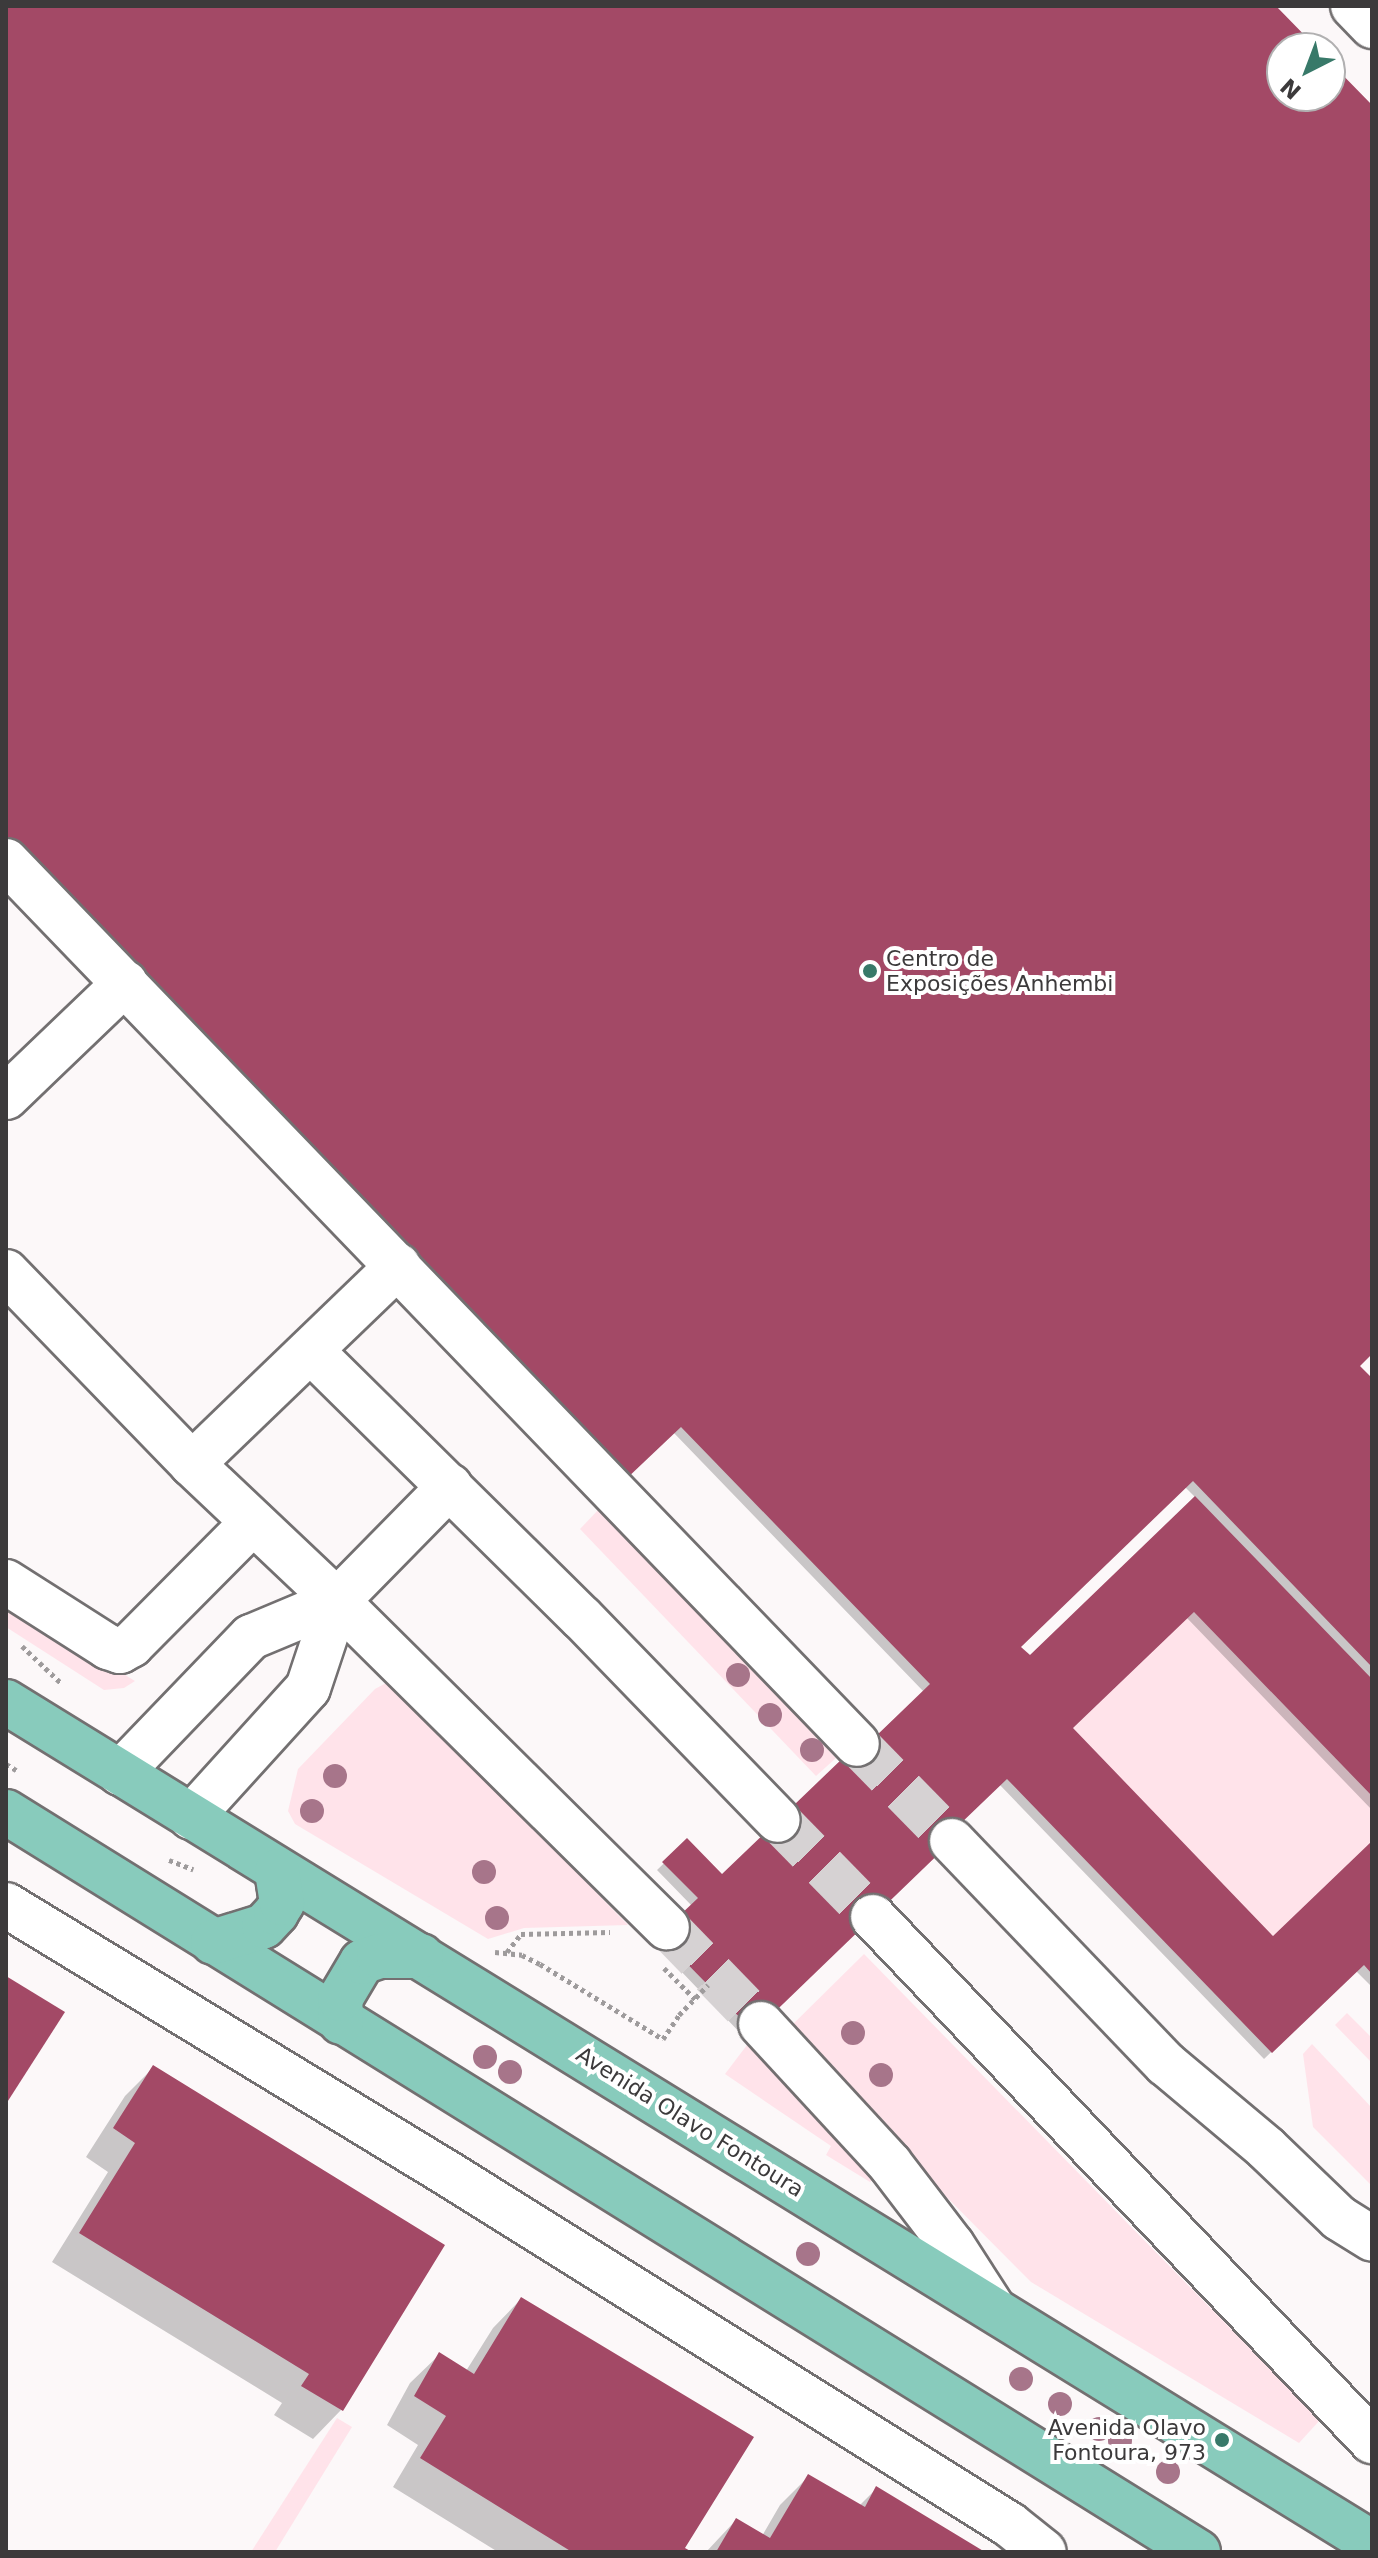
<!DOCTYPE html>
<meta charset="utf-8">
<style>
body{margin:0}
#map{position:relative;width:1378px;height:2558px;overflow:hidden;background:#fcf8f9;font-family:"DejaVu Sans",sans-serif}
div>[style]{position:absolute}
.green>*{inset:0;background:#ffe3ea}
.shadow>*{inset:0;background:#0003}
.building>*{inset:0;background:#a34966}
.minor-tunnel>*{height:44px;margin-top:-22px;transform-origin:0;background:repeating-linear-gradient(90deg,#d6d2d3 0 44px,transparent 0 66px)}
.path>*{height:5px;margin-top:-2.5px;transform-origin:0;background:repeating-linear-gradient(90deg,#9e9b9c 0 4px,transparent 0 8px)}
.roads{filter:drop-shadow(2px 0 #737071) drop-shadow(-2px 0 #737071) drop-shadow(0 2px #737071) drop-shadow(0 -2px #737071)}
.minor>*{height:44px;margin:-22px;padding:0 22px;transform-origin:22px;border-radius:22px;background:#fff}
.major>*{height:44px;margin:-22px;padding:0 22px;transform-origin:22px;border-radius:22px;background:#88cbbc}
.trees>*{width:24px;height:24px;margin:-12px;border-radius:50%;background:#a7758a}
.dots>*{width:22px;height:22px;translate:-50% -50%;box-sizing:border-box;border:4px solid #fff;border-radius:50%}
span{translate:-50% -50%;white-space:nowrap;text-align:center;line-height:1.15;-webkit-text-stroke:8px #fff;paint-order:stroke}
.poi-label{font-size:22px;color:#3c3a3b}
.left{translate:0 -50%;text-align:left}
.right{translate:-100% -50%;text-align:right}
.street-label{font-size:22px;color:#3c3a3b}
.frame{position:absolute;inset:0;border:8px solid #3c3a3b;pointer-events:none}
.north{position:absolute;left:1266px;top:32px;width:80px;height:80px;box-sizing:border-box;background:#fff;border:2px solid #b1b0b1;border-radius:50%;rotate:222deg;font-size:22px;font-weight:700;line-height:32px;text-align:center;color:#3c3a3b}
.north::after{content:'';display:block;margin:auto;width:28px;height:36px;background:#387969;clip-path:polygon(50% 0,100% 100%,50% 72%,0 100%)}
</style>
<div id="map">
<div class="green">
<div style="clip-path:polygon(599px 1509px,836px 1758px,816px 1776px,580px 1529px)"></div>
<div style="clip-path:polygon(6px 1603px,135px 1681px,124px 1688px,104px 1690px,6px 1627px)"></div>
<div style="clip-path:polygon(1194px 1612px,1372px 1796px,1372px 1841px,1273px 1936px,1073px 1728px)"></div>
<div style="clip-path:polygon(386px 1683px,397px 1688px,628px 1925px,524px 1928px,488px 1939px,295px 1824px,288px 1811px,298px 1769px,375px 1689px)"></div>
<div style="clip-path:polygon(864px 1954px,1320px 2420px,1299px 2443px,1031px 2282px,784px 2033px)"></div>
<div style="clip-path:polygon(1347px 2013px,1372px 2038px,1372px 2063px,1335px 2025px)"></div>
<div style="clip-path:polygon(1312px 2044px,1372px 2108px,1372px 2186px,1313px 2127px,1303px 2054px)"></div>
<div style="clip-path:polygon(747px 2045px,876px 2177px,870px 2182px,826px 2155px,831px 2146px,725px 2074px)"></div>
<div style="clip-path:polygon(337px 2418px,352px 2427px,275px 2552px,251px 2552px)"></div>
</div>
<div class="shadow">
<div style="clip-path:polygon(evenodd,13px 6px,1273px 6px,1314px 48px,1282px 48px,1282px 96px,1330px 96px,1330px 65px,1372px 108px,1372px 1352px,1357px 1366px,1372px 1381px,1372px 1810px,1186px 1617px,1070px 1728px,1273px 1939px,1372px 1844px,1372px 1987px,1355px 1970px,1264px 2059px,999px 1784px,745px 2038px,654px 1943px,692px 1906px,657px 1870px,687px 1841px,722px 1877px,924px 1692px,673px 1432px,6px 13px,13px 6px,1185px 1487px,1196px 1498px,1029px 1658px,1019px 1647px,1185px 1487px)"></div>
<div style="clip-path:polygon(153px 2068px,341px 2410px,313px 2439px,274px 2415px,282px 2403px,52px 2262px,108px 2172px,86px 2157px,125px 2096px)"></div>
<div style="clip-path:polygon(521px 2299px,682px 2549px,687px 2552px,498px 2552px,393px 2487px,418px 2445px,387px 2425px,410px 2383px,439px 2355px,466px 2371px,493px 2328px)"></div>
<div style="clip-path:polygon(808px 2477px,859px 2506px,876px 2489px,982px 2552px,706px 2552px,736px 2520px,762px 2536px,780px 2505px)"></div>
</div>
<div class="building">
<div style="clip-path:polygon(10px 6px,1276px 6px,1317px 48px,1282px 48px,1282px 96px,1330px 96px,1330px 62px,1372px 105px,1372px 1354px,1360px 1366px,1372px 1378px,1372px 1667px,1193px 1481px,1021px 1647px,1030px 1655px,1195px 1496px,1372px 1679px,1372px 1796px,1194px 1612px,1073px 1728px,1273px 1936px,1372px 1841px,1372px 1974px,1364px 1965px,1272px 2053px,1007px 1779px,958px 1826px,952px 1841px,754px 2032px,659px 1935px,698px 1898px,662px 1862px,687px 1838px,722px 1874px,868px 1734px,873px 1739px,930px 1684px,681px 1427px,624px 1481px,6px 842px,6px 10px)"></div>
<div style="clip-path:polygon(6px 1976px,65px 2012px,6px 2104px)"></div>
<div style="clip-path:polygon(153px 2065px,445px 2245px,343px 2411px,301px 2386px,309px 2374px,79px 2233px,135px 2143px,113px 2128px)"></div>
<div style="clip-path:polygon(521px 2297px,754px 2437px,685px 2548px,692px 2552px,572px 2552px,420px 2458px,446px 2416px,414px 2396px,439px 2352px,474px 2374px)"></div>
<div style="clip-path:polygon(808px 2474px,865px 2507px,876px 2486px,985px 2552px,716px 2552px,736px 2518px,770px 2538px)"></div>
</div>
<div class="minor-tunnel">
<div style="left:857px;top:1744px;width:136px;rotate:45.6deg"></div>
<div style="left:778px;top:1820px;width:136px;rotate:45.6deg"></div>
<div style="left:667px;top:1927px;width:135px;rotate:45.9deg"></div>
</div>
<div class="path">
<div style="left:22px;top:1646px;width:54px;rotate:43.5deg"></div>
<div style="left:6px;top:1764px;width:12px;rotate:31deg"></div>
<div style="left:169px;top:1860px;width:26px;rotate:21deg"></div>
<div style="left:495px;top:1952px;width:27px;rotate:6deg"></div>
<div style="left:522px;top:1955px;width:20px;rotate:27deg"></div>
<div style="left:540px;top:1964px;width:144px;rotate:31.4deg"></div>
<div style="left:663px;top:2039px;width:29px;rotate:-56deg"></div>
<div style="left:679px;top:2015px;width:42px;rotate:-46deg"></div>
<div style="left:507px;top:1952px;width:23px;rotate:-52deg"></div>
<div style="left:521px;top:1934px;width:89px;rotate:-1.3deg"></div>
<div style="left:664px;top:1968px;width:44px;rotate:45deg"></div>
</div>
<div class="roads">
<div class="minor">
<div style="left:1353px;top:6px;width:28px;rotate:46deg"></div>
<div style="left:6px;top:861px;width:1226px;rotate:46.06deg"></div>
<div style="left:6px;top:1097px;width:165px;rotate:-43.8deg"></div>
<div style="left:6px;top:1272px;width:267px;rotate:45.9deg"></div>
<div style="left:192px;top:1464px;width:199px;rotate:43.4deg"></div>
<div style="left:337px;top:1601px;width:464px;rotate:44.7deg"></div>
<div style="left:311px;top:1351px;width:380px;rotate:44.6deg"></div>
<div style="left:582px;top:1618px;width:281px;rotate:45.9deg"></div>
<div style="left:192px;top:1464px;width:286px;rotate:-43.9deg"></div>
<div style="left:6px;top:1582px;width:121px;rotate:32.5deg"></div>
<div style="left:108px;top:1647px;width:13px;rotate:18deg"></div>
<div style="left:120px;top:1651px;width:13px;rotate:-29deg"></div>
<div style="left:131px;top:1645px;width:173px;rotate:-45.2deg"></div>
<div style="left:120px;top:1773px;width:189px;rotate:-46.1deg"></div>
<div style="left:251px;top:1637px;width:93px;rotate:-22.7deg"></div>
<div style="left:337px;top:1601px;width:161px;rotate:-45.5deg"></div>
<div style="left:191px;top:1817px;width:174px;rotate:-47.8deg"></div>
<div style="left:308px;top:1688px;width:92px;rotate:-71.6deg"></div>
<div style="left:952px;top:1841px;width:309px;rotate:46.2deg"></div>
<div style="left:1166px;top:2064px;width:131px;rotate:40deg"></div>
<div style="left:1266px;top:2148px;width:101px;rotate:43.8deg"></div>
<div style="left:1339px;top:2218px;width:39px;rotate:32deg"></div>
<div style="left:6px;top:1905px;width:516px;rotate:31.29deg"></div>
<div style="left:447px;top:2173px;width:664px;rotate:32.01deg"></div>
<div style="left:1010px;top:2525px;width:43px;rotate:38.5deg"></div>
<div style="left:873px;top:1917px;width:724px;rotate:46.4deg"></div>
<div style="left:761px;top:2024px;width:190px;rotate:47.3deg"></div>
<div style="left:890px;top:2164px;width:102px;rotate:52.6deg"></div>
<div style="left:952px;top:2245px;width:74px;rotate:57.2deg"></div>
</div>
<div class="major">
<div style="left:6px;top:1702px;width:1604px;rotate:31.62deg"></div>
<div style="left:6px;top:1812px;width:1403px;rotate:31.83deg"></div>
<div style="left:213px;top:1942px;width:53px;rotate:-17.4deg"></div>
<div style="left:264px;top:1926px;width:18px;rotate:-47deg"></div>
<div style="left:276px;top:1913px;width:12px;rotate:-59deg"></div>
<div style="left:282px;top:1903px;width:32px;rotate:-99deg"></div>
<div style="left:341px;top:2022px;width:23px;rotate:-92deg"></div>
<div style="left:340px;top:1999px;width:43px;rotate:-59.3deg"></div>
<div style="left:362px;top:1962px;width:18px;rotate:-19deg"></div>
<div style="left:379px;top:1956px;width:42px"></div>
</div>
</div>
<div class="trees">
<div style="left:738px;top:1675px"></div>
<div style="left:770px;top:1715px"></div>
<div style="left:812px;top:1750px"></div>
<div style="left:335px;top:1776px"></div>
<div style="left:312px;top:1811px"></div>
<div style="left:484px;top:1872px"></div>
<div style="left:497px;top:1918px"></div>
<div style="left:853px;top:2033px"></div>
<div style="left:485px;top:2057px"></div>
<div style="left:510px;top:2072px"></div>
<div style="left:881px;top:2075px"></div>
<div style="left:808px;top:2254px"></div>
<div style="left:1021px;top:2379px"></div>
<div style="left:1060px;top:2404px"></div>
<div style="left:1099px;top:2429px"></div>
<div style="left:1120px;top:2441px"></div>
<div style="left:1168px;top:2472px"></div>
</div>
<div class="dots">
<div style="left:870px;top:971px;background:#387969"></div>
<div style="left:1222px;top:2440px;background:#387969"></div>
</div>
<div class="poi-label">
<span class="left" style="left:886px;top:971px">Centro de<br>Exposições Anhembi</span>
<span class="right" style="left:1206px;top:2440px">Avenida Olavo<br>Fontoura, 973</span>
</div>
<div class="street-label">
<span style="left:690px;top:2122px;rotate:32deg">Avenida Olavo Fontoura</span>
</div>
<div class="frame"></div>
<div class="north">N</div>
</div>
